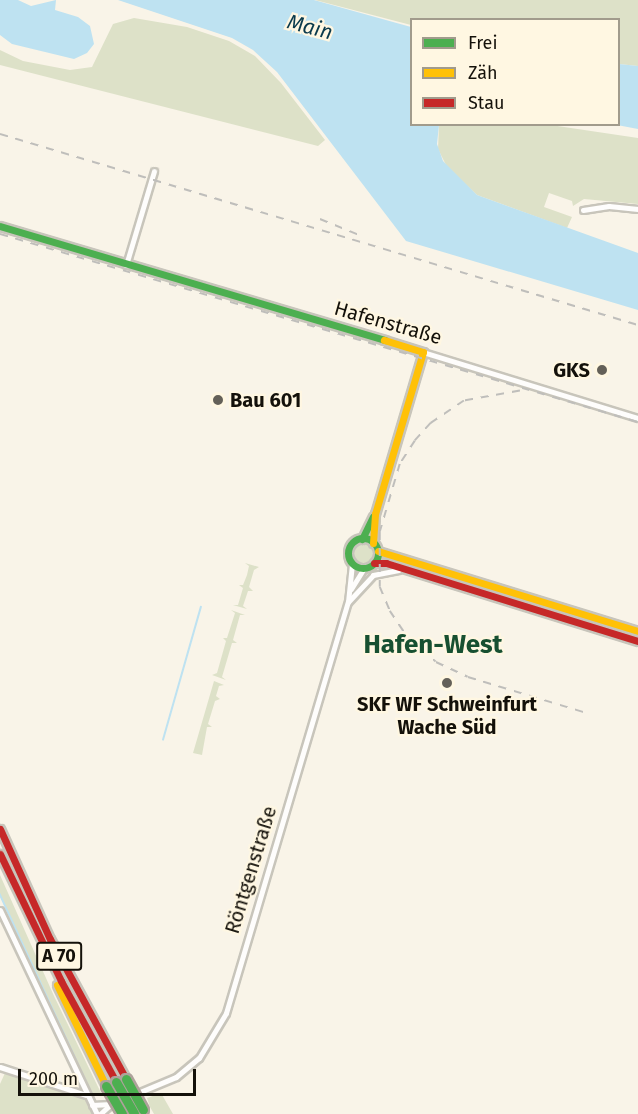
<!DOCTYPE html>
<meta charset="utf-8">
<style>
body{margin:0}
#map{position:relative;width:638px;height:1114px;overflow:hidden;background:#f9f4e8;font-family:"Fira Sans",sans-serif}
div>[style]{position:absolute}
.green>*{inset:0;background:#dde1c8}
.round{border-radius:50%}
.water>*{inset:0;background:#bee2f1}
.stream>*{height:1.5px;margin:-0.75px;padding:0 0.75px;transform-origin:0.75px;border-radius:0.75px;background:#bee2f1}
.roads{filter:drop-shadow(2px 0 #c8c5bb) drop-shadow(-2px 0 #c8c5bb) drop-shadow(0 2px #c8c5bb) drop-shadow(0 -2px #c8c5bb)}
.street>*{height:5px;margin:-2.5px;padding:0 2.5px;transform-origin:2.5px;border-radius:2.5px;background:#fefdfc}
.fast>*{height:7px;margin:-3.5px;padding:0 3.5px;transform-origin:3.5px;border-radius:3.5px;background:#4caf50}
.fast>.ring{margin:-3.5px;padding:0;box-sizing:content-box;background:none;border:7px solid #4caf50;border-radius:50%}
.slow>*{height:7px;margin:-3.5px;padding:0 3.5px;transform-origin:3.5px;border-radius:3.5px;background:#ffc107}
.jam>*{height:7px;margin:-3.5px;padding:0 3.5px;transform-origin:3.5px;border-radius:3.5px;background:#c62828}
.rail>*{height:1.5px;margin-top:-0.75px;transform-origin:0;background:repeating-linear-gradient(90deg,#bfbebb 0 8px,transparent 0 16px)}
.bridges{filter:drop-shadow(2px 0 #aea29b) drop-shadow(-2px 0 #aea29b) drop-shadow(0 2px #aea29b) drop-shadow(0 -2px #aea29b)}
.fast-bridge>*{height:9px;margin:-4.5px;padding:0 4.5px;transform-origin:4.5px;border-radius:4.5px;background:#4caf50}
.dots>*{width:16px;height:16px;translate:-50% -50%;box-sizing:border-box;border:3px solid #fff7e2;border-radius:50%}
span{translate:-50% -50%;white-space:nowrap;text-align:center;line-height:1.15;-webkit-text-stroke:4.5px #fff7e2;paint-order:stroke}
.shield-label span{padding:2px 4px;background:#fff7e2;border:2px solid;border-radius:4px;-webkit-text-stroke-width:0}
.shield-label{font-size:18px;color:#14110a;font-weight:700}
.street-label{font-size:20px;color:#14110a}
.poi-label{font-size:20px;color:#14110a;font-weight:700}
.right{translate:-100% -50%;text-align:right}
.left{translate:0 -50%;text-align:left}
.water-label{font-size:21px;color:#0a3a4c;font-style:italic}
.district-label{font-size:26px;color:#175031;font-weight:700}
.legend{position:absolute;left:410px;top:18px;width:210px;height:108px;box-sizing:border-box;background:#fff7e2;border:2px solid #a19b8c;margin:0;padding:8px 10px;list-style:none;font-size:18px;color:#14110a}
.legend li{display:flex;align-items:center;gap:12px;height:30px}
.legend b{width:30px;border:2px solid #a19b8c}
.scale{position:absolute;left:18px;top:1069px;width:178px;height:27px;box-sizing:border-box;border:3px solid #14110a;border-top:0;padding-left:8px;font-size:18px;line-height:21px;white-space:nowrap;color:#14110a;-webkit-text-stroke:4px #fff7e2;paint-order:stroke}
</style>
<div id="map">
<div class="green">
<div style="clip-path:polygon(315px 0,638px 0,638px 66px,619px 64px,618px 20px,412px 20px,411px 25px)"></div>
<div style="clip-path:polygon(134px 18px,187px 27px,229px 41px,255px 56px,281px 83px,325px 140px,318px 146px,0 65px,0 50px,23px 61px,70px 70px,92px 67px,113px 24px)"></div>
<div style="clip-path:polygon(544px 124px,638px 138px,638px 204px,584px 199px,573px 206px,572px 201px,549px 193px,544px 207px,572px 217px,567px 228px,477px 195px,447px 167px,438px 149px,439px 125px)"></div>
<div class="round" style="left:353px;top:544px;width:20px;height:20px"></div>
<div style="clip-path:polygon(245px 563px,259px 567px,254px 570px,249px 587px,253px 591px,248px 591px,243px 606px,247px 609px,233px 605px,238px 605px,243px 588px,239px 585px,243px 585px,247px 575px,249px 566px)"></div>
<div style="clip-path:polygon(231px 610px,245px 615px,240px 615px,233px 640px,237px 643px,232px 643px,222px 677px,226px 680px,212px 675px,217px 673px,226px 641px,223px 638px,227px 638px,235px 613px)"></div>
<div style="clip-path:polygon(214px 681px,224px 685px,219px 686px,216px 696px,220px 699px,215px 701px,208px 724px,212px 727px,207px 727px,202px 755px,193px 753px)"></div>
<div style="clip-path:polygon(0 875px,54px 996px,102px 1095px,90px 1093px,0 896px)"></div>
<div style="clip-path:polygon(10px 1071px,84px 1096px,93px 1114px,0 1114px,0 1084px,5px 1073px)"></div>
<div style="clip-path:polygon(161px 1093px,173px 1114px,154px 1114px,150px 1107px,147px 1098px)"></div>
</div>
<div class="water">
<div style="clip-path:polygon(0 0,18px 0,31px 6px,56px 0,55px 10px,78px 17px,90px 26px,94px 44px,87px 53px,74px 59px,12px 44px,0 35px)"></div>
<div style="clip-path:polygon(118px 0,314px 0,411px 27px,412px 124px,439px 125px,437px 144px,443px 161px,477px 195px,638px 253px,638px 310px,406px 241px,277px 72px,253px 50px,232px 38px)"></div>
<div style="clip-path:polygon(619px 64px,638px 66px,638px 129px,617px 125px)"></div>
</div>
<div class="stream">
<div style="left:163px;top:740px;width:138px;rotate:-74.1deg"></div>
<div style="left:0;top:894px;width:206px;rotate:65.3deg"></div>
</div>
<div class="roads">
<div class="street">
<div style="left:583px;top:210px;width:26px;rotate:-9deg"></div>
<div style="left:609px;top:206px;width:29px;rotate:6deg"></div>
<div style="left:126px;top:265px;width:98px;rotate:-73.4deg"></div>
<div style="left:423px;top:352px;width:225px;rotate:17.1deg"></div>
<div style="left:351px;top:589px;width:25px;rotate:-58deg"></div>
<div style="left:349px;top:601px;width:35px;rotate:-47deg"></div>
<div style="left:373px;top:575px;width:26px;rotate:-11deg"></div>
<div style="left:0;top:910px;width:226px;rotate:64.6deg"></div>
<div style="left:0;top:1067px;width:90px;rotate:18deg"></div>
<div style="left:92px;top:1105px;width:19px;rotate:-3deg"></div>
<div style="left:111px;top:1104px;width:70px;rotate:-22.6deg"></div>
<div style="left:176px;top:1077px;width:30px;rotate:-40deg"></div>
<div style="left:199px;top:1058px;width:52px;rotate:-59deg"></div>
<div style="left:226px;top:1013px;width:429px;rotate:-73.5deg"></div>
<div style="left:348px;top:602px;width:38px;rotate:-84deg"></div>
<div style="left:100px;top:1114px;width:15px;rotate:-42deg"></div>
</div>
<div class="fast">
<div style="left:0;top:226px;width:401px;rotate:16.5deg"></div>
<div class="ring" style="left:348px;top:538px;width:23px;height:23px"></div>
<div style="left:362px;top:539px;width:25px;rotate:-64deg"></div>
</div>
<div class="slow">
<div style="left:373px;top:543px;width:29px;rotate:-86deg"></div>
<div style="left:375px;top:514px;width:169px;rotate:-73.5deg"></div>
<div style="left:423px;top:352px;width:41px;rotate:-162.9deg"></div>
<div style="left:378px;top:551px;width:272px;rotate:17.1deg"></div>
<div style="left:57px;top:985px;width:112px;rotate:64.1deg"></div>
</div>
<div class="jam">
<div style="left:374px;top:563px;width:12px"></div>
<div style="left:386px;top:563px;width:264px;rotate:17.2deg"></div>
<div style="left:0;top:829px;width:121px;rotate:65.6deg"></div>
<div style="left:50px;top:939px;width:159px;rotate:61.5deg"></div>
<div style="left:0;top:854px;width:141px;rotate:64.3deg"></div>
<div style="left:61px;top:981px;width:115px;rotate:61.4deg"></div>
</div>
</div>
<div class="rail">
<div style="left:0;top:134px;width:666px;rotate:16.67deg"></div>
<div style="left:320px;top:219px;width:42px;rotate:22.3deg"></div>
<div style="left:0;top:234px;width:665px;rotate:16.42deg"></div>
<div style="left:520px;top:391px;width:57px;rotate:169.9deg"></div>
<div style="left:464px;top:401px;width:40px;rotate:146deg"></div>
<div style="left:431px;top:423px;width:24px;rotate:132deg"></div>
<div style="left:415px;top:441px;width:27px;rotate:123deg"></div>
<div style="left:400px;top:464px;width:71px;rotate:106.4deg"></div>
<div style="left:380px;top:532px;width:55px;rotate:90deg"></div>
<div style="left:380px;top:587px;width:26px;rotate:67deg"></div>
<div style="left:390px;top:611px;width:34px;rotate:56deg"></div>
<div style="left:409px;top:639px;width:35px;rotate:40deg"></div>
<div style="left:436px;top:662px;width:35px;rotate:25deg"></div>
<div style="left:468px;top:677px;width:127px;rotate:16.9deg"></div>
</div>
<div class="bridges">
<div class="fast-bridge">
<div style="left:126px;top:1079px;width:35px;rotate:61deg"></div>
<div style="left:116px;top:1082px;width:36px;rotate:60deg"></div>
<div style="left:106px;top:1086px;width:32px;rotate:60deg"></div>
</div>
</div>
<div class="dots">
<div style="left:602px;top:370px;background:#646058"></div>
<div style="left:218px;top:400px;background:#646058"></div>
<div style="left:447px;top:683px;background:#646058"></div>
</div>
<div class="shield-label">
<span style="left:59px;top:956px">A 70</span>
</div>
<div class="street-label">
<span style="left:388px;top:323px;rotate:16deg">Hafenstraße</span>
<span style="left:251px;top:870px;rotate:-73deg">Röntgenstraße</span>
</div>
<div class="poi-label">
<span class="right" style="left:590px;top:370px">GKS</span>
<span class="left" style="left:230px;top:400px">Bau 601</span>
<span style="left:447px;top:716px">SKF WF Schweinfurt<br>Wache Süd</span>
</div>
<div class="water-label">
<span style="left:310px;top:27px;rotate:15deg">Main</span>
</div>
<div class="district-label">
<span style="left:433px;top:645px">Hafen-West</span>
</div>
<ul class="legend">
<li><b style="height:8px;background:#4caf50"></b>Frei</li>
<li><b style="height:8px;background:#ffc107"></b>Zäh</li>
<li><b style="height:8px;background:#c62828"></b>Stau</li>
</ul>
<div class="scale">200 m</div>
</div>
